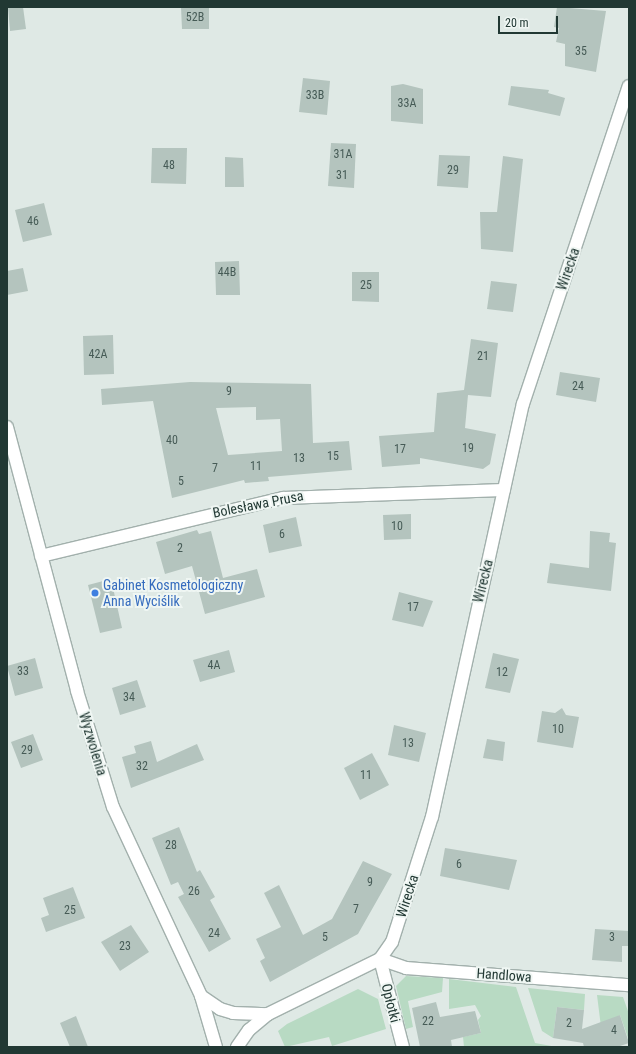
<!DOCTYPE html>
<meta charset="utf-8">
<style>
body{margin:0}
#map{position:relative;width:636px;height:1054px;overflow:hidden;background:#dfe9e5;font-family:"Roboto Condensed",sans-serif}
div>[style]{position:absolute}
.green>*{inset:0;background:#b8dac3}
.building>*{inset:0;background:#b4c4be}
.roads{filter:drop-shadow(1px 0 #a2b0ac) drop-shadow(-1px 0 #a2b0ac) drop-shadow(0 1px #a2b0ac) drop-shadow(0 -1px #a2b0ac)}
.street>*{height:12px;margin:-6px;padding:0 6px;transform-origin:6px;border-radius:6px;background:#fff}
.secondary>*{height:12px;margin:-6px;padding:0 6px;transform-origin:6px;border-radius:6px;background:#fff}
.dots>*{width:11px;height:11px;translate:-50% -50%;box-sizing:border-box;border:2px solid #eff6f3;border-radius:50%}
span{translate:-50% -50%;white-space:nowrap;text-align:center;line-height:1.15;-webkit-text-stroke:4px #eff6f3;paint-order:stroke}
.number-label{font-size:12px;color:#465b56}
.number-label span{-webkit-text-stroke-width:0}
.street-label{font-size:14px;color:#213833}
.shop-label{font-size:14px;color:#366cbe}
.left{translate:0 -50%;text-align:left}
.frame{position:absolute;inset:0;border:8px solid #213833;pointer-events:none}
.scale{position:absolute;left:498px;top:16px;width:60px;height:18px;box-sizing:border-box;border:2px solid #213833;border-top:0;padding-left:5px;font-size:12px;line-height:14px;white-space:nowrap;color:#213833;-webkit-text-stroke:3px #eff6f3;paint-order:stroke}
</style>
<div id="map">
<div class="green">
<div style="clip-path:polygon(406px 976px,443px 978px,442px 992px,408px 1001px,413px 1027px,406px 1029px,396px 986px)"></div>
<div style="clip-path:polygon(449px 979px,516px 987px,535px 1043px,557px 1047px,464px 1047px,463px 1037px,481px 1033px,478px 1020px,481px 1016px,475px 1005px,449px 1009px)"></div>
<div style="clip-path:polygon(528px 988px,585px 994px,584px 1010px,557px 1007px,553px 1038px,542px 1031px)"></div>
<div style="clip-path:polygon(358px 989px,378px 999px,386px 1029px,332px 1046px,329px 1037px,285px 1047px,278px 1031px,287px 1024px)"></div>
<div style="clip-path:polygon(597px 995px,623px 997px,629px 1014px,629px 1041px,620px 1015px,601px 1027px)"></div>
</div>
<div class="building">
<div style="clip-path:polygon(8px 7px,23px 7px,26px 29px,10px 31px)"></div>
<div style="clip-path:polygon(181px 7px,209px 7px,209px 29px,182px 29px)"></div>
<div style="clip-path:polygon(557px 7px,606px 11px,596px 72px,565px 66px,565px 44px,556px 42px,559px 28px,554px 27px)"></div>
<div style="clip-path:polygon(303px 78px,330px 81px,327px 115px,299px 112px)"></div>
<div style="clip-path:polygon(403px 84px,423px 89px,423px 124px,391px 121px,391px 86px)"></div>
<div style="clip-path:polygon(511px 86px,549px 90px,548px 93px,565px 98px,560px 116px,508px 105px)"></div>
<div style="clip-path:polygon(331px 143px,356px 144px,354px 188px,328px 186px)"></div>
<div style="clip-path:polygon(152px 148px,187px 148px,186px 184px,151px 183px)"></div>
<div style="clip-path:polygon(439px 155px,470px 156px,468px 188px,437px 186px)"></div>
<div style="clip-path:polygon(503px 156px,523px 159px,513px 252px,481px 249px,480px 212px,497px 212px)"></div>
<div style="clip-path:polygon(225px 157px,243px 158px,244px 187px,225px 187px)"></div>
<div style="clip-path:polygon(44px 203px,52px 235px,23px 242px,15px 210px)"></div>
<div style="clip-path:polygon(239px 261px,240px 295px,216px 295px,215px 262px)"></div>
<div style="clip-path:polygon(23px 268px,28px 291px,7px 295px,7px 271px)"></div>
<div style="clip-path:polygon(352px 272px,379px 272px,379px 302px,352px 301px)"></div>
<div style="clip-path:polygon(491px 281px,517px 284px,513px 312px,487px 309px)"></div>
<div style="clip-path:polygon(113px 335px,114px 374px,84px 375px,83px 336px)"></div>
<div style="clip-path:polygon(471px 339px,498px 343px,491px 397px,468px 395px,465px 428px,496px 434px,490px 464px,483px 469px,420px 458px,420px 464px,382px 467px,379px 436px,434px 432px,437px 393px,464px 390px)"></div>
<div style="clip-path:polygon(560px 372px,600px 378px,596px 402px,556px 395px)"></div>
<div style="clip-path:polygon(evenodd,190px 382px,311px 384px,313px 443px,349px 441px,352px 470px,268px 477px,269px 481px,245px 483px,244px 480px,172px 498px,153px 401px,102px 405px,101px 389px,190px 382px,256px 407px,256px 420px,280px 419px,282px 451px,228px 455px,216px 408px,256px 407px)"></div>
<div style="clip-path:polygon(411px 514px,411px 539px,384px 540px,383px 515px)"></div>
<div style="clip-path:polygon(296px 517px,302px 546px,269px 553px,263px 525px)"></div>
<div style="clip-path:polygon(197px 530px,199px 534px,211px 531px,223px 578px,257px 569px,265px 597px,205px 614px,192px 566px,165px 574px,156px 542px)"></div>
<div style="clip-path:polygon(590px 531px,610px 533px,609px 542px,616px 543px,611px 591px,547px 583px,550px 563px,589px 568px)"></div>
<div style="clip-path:polygon(111px 579px,122px 628px,100px 633px,88px 585px)"></div>
<div style="clip-path:polygon(399px 592px,433px 601px,423px 627px,392px 620px)"></div>
<div style="clip-path:polygon(229px 650px,235px 672px,200px 682px,193px 660px)"></div>
<div style="clip-path:polygon(493px 653px,519px 659px,510px 693px,485px 688px)"></div>
<div style="clip-path:polygon(35px 658px,43px 688px,15px 696px,7px 666px)"></div>
<div style="clip-path:polygon(137px 680px,146px 707px,120px 715px,112px 688px)"></div>
<div style="clip-path:polygon(562px 708px,566px 715px,579px 717px,573px 748px,537px 742px,542px 711px,555px 713px)"></div>
<div style="clip-path:polygon(394px 725px,426px 733px,419px 762px,388px 755px)"></div>
<div style="clip-path:polygon(33px 734px,43px 760px,21px 768px,11px 742px)"></div>
<div style="clip-path:polygon(487px 739px,505px 742px,503px 761px,483px 758px)"></div>
<div style="clip-path:polygon(151px 741px,157px 762px,197px 744px,204px 760px,131px 788px,122px 757px,136px 753px,134px 746px)"></div>
<div style="clip-path:polygon(372px 753px,389px 785px,360px 800px,344px 768px)"></div>
<div style="clip-path:polygon(179px 827px,197px 872px,200px 870px,215px 897px,210px 900px,231px 939px,209px 952px,178px 897px,184px 894px,178px 882px,171px 885px,152px 838px)"></div>
<div style="clip-path:polygon(445px 848px,517px 860px,509px 890px,440px 876px)"></div>
<div style="clip-path:polygon(363px 861px,392px 874px,358px 934px,270px 982px,260px 961px,265px 958px,256px 939px,281px 927px,264px 893px,279px 885px,303px 935px,332px 919px)"></div>
<div style="clip-path:polygon(73px 887px,85px 918px,46px 932px,41px 918px,49px 915px,43px 898px)"></div>
<div style="clip-path:polygon(131px 925px,149px 952px,120px 971px,101px 942px)"></div>
<div style="clip-path:polygon(595px 929px,629px 931px,629px 946px,622px 946px,622px 962px,592px 960px)"></div>
<div style="clip-path:polygon(436px 1002px,440px 1017px,475px 1011px,481px 1033px,451px 1040px,452px 1047px,420px 1047px,412px 1008px)"></div>
<div style="clip-path:polygon(557px 1007px,584px 1010px,582px 1029px,620px 1015px,629px 1043px,617px 1047px,584px 1047px,583px 1043px,553px 1038px)"></div>
<div style="clip-path:polygon(76px 1016px,88px 1047px,70px 1047px,60px 1023px)"></div>
</div>
<div class="roads">
<div class="street">
<div style="left:41px;top:556px;width:249px;rotate:-13.5deg"></div>
<div style="left:283px;top:498px;width:221px;rotate:-2.1deg"></div>
<div style="left:380px;top:959px;width:28px;rotate:19deg"></div>
<div style="left:406px;top:968px;width:224px;rotate:4.4deg"></div>
<div style="left:380px;top:959px;width:91px;rotate:75.4deg"></div>
<div style="left:201px;top:996px;width:23px;rotate:34deg"></div>
<div style="left:220px;top:1009px;width:14px;rotate:17deg"></div>
<div style="left:233px;top:1013px;width:35px;rotate:2deg"></div>
<div style="left:237px;top:1047px;width:21px;rotate:-55deg"></div>
<div style="left:249px;top:1030px;width:25px;rotate:-40deg"></div>
<div style="left:268px;top:1014px;width:125px;rotate:-26.2deg"></div>
<div style="left:380px;top:959px;width:21px;rotate:-55deg"></div>
<div style="left:392px;top:942px;width:131px;rotate:-72.3deg"></div>
<div style="left:432px;top:817px;width:423px;rotate:-77.6deg"></div>
<div style="left:523px;top:404px;width:335px;rotate:-71.6deg"></div>
</div>
<div class="secondary">
<div style="left:7px;top:427px;width:273px;rotate:75.1deg"></div>
<div style="left:77px;top:691px;width:121px;rotate:72.8deg"></div>
<div style="left:113px;top:807px;width:208px;rotate:65deg"></div>
<div style="left:201px;top:996px;width:53px;rotate:73.6deg"></div>
</div>
</div>
<div class="dots">
<div style="left:95px;top:593px;background:#3f7fe0"></div>
</div>
<div class="number-label">
<span style="left:195px;top:18px">52B</span>
<span style="left:581px;top:52px">35</span>
<span style="left:315px;top:96px">33B</span>
<span style="left:407px;top:104px">33A</span>
<span style="left:343px;top:155px">31A</span>
<span style="left:169px;top:166px">48</span>
<span style="left:453px;top:171px">29</span>
<span style="left:342px;top:176px">31</span>
<span style="left:33px;top:222px">46</span>
<span style="left:227px;top:273px">44B</span>
<span style="left:366px;top:286px">25</span>
<span style="left:98px;top:355px">42A</span>
<span style="left:483px;top:357px">21</span>
<span style="left:578px;top:387px">24</span>
<span style="left:229px;top:392px">9</span>
<span style="left:172px;top:441px">40</span>
<span style="left:468px;top:449px">19</span>
<span style="left:400px;top:450px">17</span>
<span style="left:333px;top:457px">15</span>
<span style="left:299px;top:459px">13</span>
<span style="left:256px;top:467px">11</span>
<span style="left:215px;top:469px">7</span>
<span style="left:181px;top:482px">5</span>
<span style="left:397px;top:527px">10</span>
<span style="left:282px;top:535px">6</span>
<span style="left:180px;top:549px">2</span>
<span style="left:413px;top:608px">17</span>
<span style="left:214px;top:666px">4A</span>
<span style="left:23px;top:672px">33</span>
<span style="left:502px;top:673px">12</span>
<span style="left:129px;top:698px">34</span>
<span style="left:558px;top:730px">10</span>
<span style="left:408px;top:744px">13</span>
<span style="left:27px;top:751px">29</span>
<span style="left:142px;top:767px">32</span>
<span style="left:366px;top:776px">11</span>
<span style="left:171px;top:846px">28</span>
<span style="left:459px;top:865px">6</span>
<span style="left:370px;top:883px">9</span>
<span style="left:194px;top:892px">26</span>
<span style="left:356px;top:910px">7</span>
<span style="left:70px;top:911px">25</span>
<span style="left:214px;top:934px">24</span>
<span style="left:325px;top:938px">5</span>
<span style="left:612px;top:938px">3</span>
<span style="left:125px;top:947px">23</span>
<span style="left:428px;top:1022px">22</span>
<span style="left:569px;top:1024px">2</span>
<span style="left:614px;top:1031px">4</span>
</div>
<div class="street-label">
<span style="left:568px;top:269px;rotate:-71deg">Wirecka</span>
<span style="left:258px;top:504px;rotate:-11deg">Bolesława Prusa</span>
<span style="left:483px;top:581px;rotate:-76deg">Wirecka</span>
<span style="left:93px;top:744px;rotate:73deg">Wyzwolenia</span>
<span style="left:407px;top:896px;rotate:-72deg">Wirecka</span>
<span style="left:504px;top:975px;rotate:4deg">Handlowa</span>
<span style="left:391px;top:1003px;rotate:76deg">Opłotki</span>
</div>
<div class="shop-label">
<span class="left" style="left:103px;top:593px">Gabinet Kosmetologiczny<br>Anna Wyciślik</span>
</div>
<div class="frame"></div>
<div class="scale">20 m</div>
</div>
